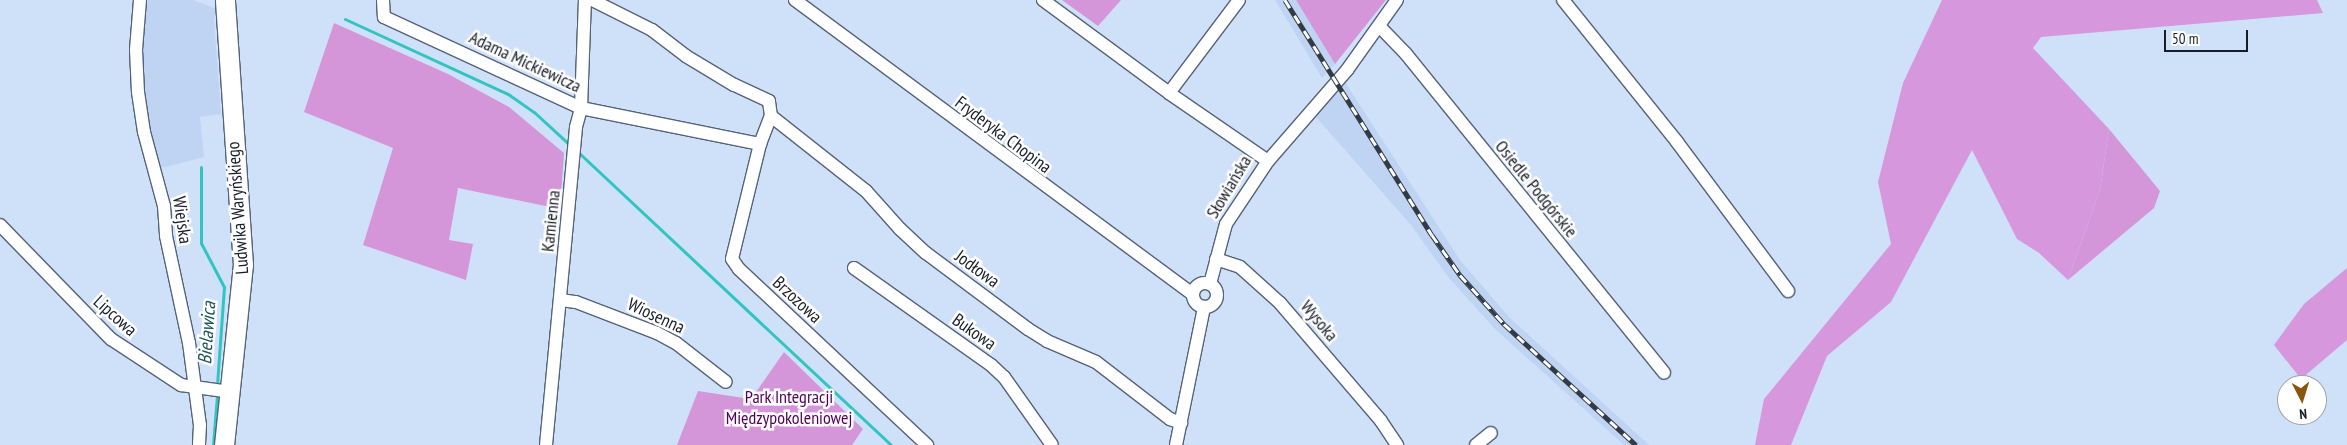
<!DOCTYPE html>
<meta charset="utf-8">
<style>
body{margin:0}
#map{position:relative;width:2347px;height:445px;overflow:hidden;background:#cfe0f9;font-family:"PT Sans Narrow",sans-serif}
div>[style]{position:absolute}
.built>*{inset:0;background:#bfd4f3}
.green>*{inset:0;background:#d496d8}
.forest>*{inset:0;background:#d797dc}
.stream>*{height:3px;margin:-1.5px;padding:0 1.5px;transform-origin:1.5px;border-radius:1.5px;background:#30c5c0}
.roads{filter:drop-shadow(1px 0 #556378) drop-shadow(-1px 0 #556378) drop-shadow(0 1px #556378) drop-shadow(0 -1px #556378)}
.street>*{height:12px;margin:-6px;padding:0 6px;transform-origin:6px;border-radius:6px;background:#fff}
.street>.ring{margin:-6px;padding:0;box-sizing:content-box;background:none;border:12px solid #fff;border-radius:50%}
.secondary>*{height:19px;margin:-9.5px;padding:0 9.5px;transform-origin:9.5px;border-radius:9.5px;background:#fff}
.rail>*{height:5px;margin-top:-2.5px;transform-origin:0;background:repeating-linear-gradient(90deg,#fff 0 9px,#323a45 0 18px);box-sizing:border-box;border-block:1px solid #323a45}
span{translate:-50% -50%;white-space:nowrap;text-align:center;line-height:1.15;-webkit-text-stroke:5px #fff;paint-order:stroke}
.street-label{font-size:18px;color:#171d26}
.park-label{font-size:18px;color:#52005a}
.water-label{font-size:19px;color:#1a5553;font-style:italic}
.north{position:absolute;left:2277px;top:375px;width:50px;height:50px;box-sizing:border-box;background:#fff;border:1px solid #a2a5a8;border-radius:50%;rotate:175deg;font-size:14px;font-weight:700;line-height:20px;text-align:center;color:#171d26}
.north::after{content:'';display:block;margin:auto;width:18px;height:22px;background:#8d540d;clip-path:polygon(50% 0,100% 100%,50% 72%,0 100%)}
.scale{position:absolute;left:2164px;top:30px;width:84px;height:22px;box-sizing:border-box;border:2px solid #171d26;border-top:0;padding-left:6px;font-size:15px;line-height:18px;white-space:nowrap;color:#171d26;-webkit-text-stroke:4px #fff;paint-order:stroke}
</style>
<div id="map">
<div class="built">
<div style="clip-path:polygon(148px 0,193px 0,217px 9px,214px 20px,221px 114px,200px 117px,204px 157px,158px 169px,144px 121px,140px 49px)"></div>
<div style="clip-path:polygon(1275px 0,1296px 0,1335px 64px,1322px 78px)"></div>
<div style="clip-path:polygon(1345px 82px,1460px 260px,1509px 317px,1649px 445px,1624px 445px,1495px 329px,1449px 278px,1411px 225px,1315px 116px)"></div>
</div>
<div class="green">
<div style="clip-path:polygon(1062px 0,1121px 0,1098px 26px)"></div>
<div style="clip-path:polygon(1296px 0,1386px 0,1335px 64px)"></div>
<div style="clip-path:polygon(334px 23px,448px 74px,509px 107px,564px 153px,560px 209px,458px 188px,449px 240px,473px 244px,466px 280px,363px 245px,393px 148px,304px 112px)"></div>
<div style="clip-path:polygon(2109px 129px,2160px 191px,2154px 208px,2068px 280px,2100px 190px)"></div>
<div style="clip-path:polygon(784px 352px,863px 429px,852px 445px,677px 445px,698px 391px,744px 398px,756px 392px)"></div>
</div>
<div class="forest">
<div style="clip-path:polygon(1942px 0,2317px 0,2323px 13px,2041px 37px,2033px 48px,2109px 129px,2100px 190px,2068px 280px,2039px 253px,2017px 239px,1972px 150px,1891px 302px,1827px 356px,1791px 445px,1755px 445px,1764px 399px,1891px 244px,1878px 182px,1903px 83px)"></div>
<div style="clip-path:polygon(2347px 268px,2347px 340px,2301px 379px,2274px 345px,2304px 304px)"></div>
</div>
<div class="stream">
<div style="left:345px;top:19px;width:179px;rotate:24.7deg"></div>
<div style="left:508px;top:94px;width:32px;rotate:35deg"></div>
<div style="left:534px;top:112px;width:50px;rotate:42.6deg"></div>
<div style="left:578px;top:152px;width:429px;rotate:43.1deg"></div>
<div style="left:201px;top:167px;width:76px;rotate:90deg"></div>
<div style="left:201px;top:243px;width:50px;rotate:62.4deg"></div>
<div style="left:224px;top:287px;width:98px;rotate:94.1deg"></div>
<div style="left:213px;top:445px;width:50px;rotate:-85.4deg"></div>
</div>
<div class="roads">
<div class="street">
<div style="left:140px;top:0;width:50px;rotate:94.6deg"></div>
<div style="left:136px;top:50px;width:42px;rotate:87.3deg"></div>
<div style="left:138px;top:92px;width:40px;rotate:81.5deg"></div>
<div style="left:144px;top:132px;width:77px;rotate:74.9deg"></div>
<div style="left:164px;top:206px;width:30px;rotate:86deg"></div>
<div style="left:166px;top:236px;width:109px;rotate:77.9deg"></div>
<div style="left:189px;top:343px;width:83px;rotate:82.4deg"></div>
<div style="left:200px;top:425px;width:20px;rotate:93deg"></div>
<div style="left:383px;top:0;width:17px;rotate:87deg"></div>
<div style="left:384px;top:17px;width:217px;rotate:24.8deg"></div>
<div style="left:581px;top:108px;width:183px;rotate:11.4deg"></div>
<div style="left:760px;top:144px;width:30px;rotate:-69deg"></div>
<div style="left:771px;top:116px;width:15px;rotate:-98deg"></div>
<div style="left:769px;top:101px;width:38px;rotate:-155deg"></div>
<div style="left:734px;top:85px;width:56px;rotate:-148.9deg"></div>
<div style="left:686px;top:56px;width:43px;rotate:-142.6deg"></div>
<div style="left:652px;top:30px;width:67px;rotate:-153.4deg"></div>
<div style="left:795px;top:0;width:495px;rotate:36.5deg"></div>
<div style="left:1043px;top:0;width:157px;rotate:36.4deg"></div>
<div style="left:1169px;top:93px;width:120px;rotate:34.5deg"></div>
<div style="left:1563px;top:0;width:182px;rotate:51.2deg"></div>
<div style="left:1677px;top:142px;width:186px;rotate:53.3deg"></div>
<div style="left:1380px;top:27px;width:37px;rotate:46deg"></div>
<div style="left:1406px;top:54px;width:410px;rotate:51deg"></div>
<div style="left:1169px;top:93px;width:116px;rotate:-53deg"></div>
<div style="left:771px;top:116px;width:121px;rotate:38.3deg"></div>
<div style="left:866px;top:191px;width:51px;rotate:48.2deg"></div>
<div style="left:900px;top:229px;width:35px;rotate:43deg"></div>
<div style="left:926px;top:253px;width:127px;rotate:36.7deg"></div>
<div style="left:1028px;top:329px;width:22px;rotate:32deg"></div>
<div style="left:1047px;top:341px;width:53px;rotate:23.2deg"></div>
<div style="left:1096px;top:362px;width:93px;rotate:37.6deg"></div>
<div style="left:1170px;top:419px;width:12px;rotate:20deg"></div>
<div style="left:760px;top:144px;width:118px;rotate:103.7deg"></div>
<div style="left:732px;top:259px;width:12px;rotate:55deg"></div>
<div style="left:739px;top:269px;width:258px;rotate:43.1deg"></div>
<div style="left:0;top:225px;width:159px;rotate:45.8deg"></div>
<div style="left:111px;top:339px;width:84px;rotate:33.3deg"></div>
<div style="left:181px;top:385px;width:49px;rotate:8.1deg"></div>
<div style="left:1216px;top:259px;width:25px;rotate:18deg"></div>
<div style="left:1240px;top:267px;width:54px;rotate:42deg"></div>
<div style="left:1280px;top:303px;width:155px;rotate:49.4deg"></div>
<div style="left:1381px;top:421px;width:29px;rotate:56deg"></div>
<div style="left:854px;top:268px;width:168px;rotate:35.3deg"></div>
<div style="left:991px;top:365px;width:18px;rotate:43deg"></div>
<div style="left:1004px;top:377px;width:83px;rotate:54.8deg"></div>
<div class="ring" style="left:1193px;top:283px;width:12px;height:12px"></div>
<div style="left:1210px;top:284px;width:62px;rotate:-75.1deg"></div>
<div style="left:1226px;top:224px;width:76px;rotate:-56.3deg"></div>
<div style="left:1268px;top:161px;width:121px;rotate:-49deg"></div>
<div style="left:1347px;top:70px;width:86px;rotate:-54.5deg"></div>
<div style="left:561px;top:300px;width:15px;rotate:8deg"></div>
<div style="left:576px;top:302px;width:87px;rotate:20.9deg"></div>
<div style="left:657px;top:333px;width:21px;rotate:28deg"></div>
<div style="left:676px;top:343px;width:63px;rotate:38deg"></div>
<div style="left:546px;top:445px;width:319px;rotate:-84.6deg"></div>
<div style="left:576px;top:127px;width:20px;rotate:-75deg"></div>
<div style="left:581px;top:108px;width:108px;rotate:-87.9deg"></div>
<div style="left:1176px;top:445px;width:141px;rotate:-78.5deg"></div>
<div style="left:1476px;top:445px;width:19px;rotate:-39deg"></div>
</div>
<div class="secondary">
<div style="left:224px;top:445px;width:181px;rotate:-84deg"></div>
<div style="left:243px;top:265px;width:266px;rotate:-93.9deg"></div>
</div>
</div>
<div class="rail">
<div style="left:1285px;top:0;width:277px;rotate:58deg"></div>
<div style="left:1432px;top:235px;width:49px;rotate:55deg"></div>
<div style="left:1460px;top:275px;width:66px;rotate:48.1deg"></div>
<div style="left:1504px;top:324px;width:179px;rotate:42.5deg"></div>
</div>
<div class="street-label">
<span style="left:525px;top:62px;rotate:25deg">Adama Mickiewicza</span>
<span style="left:1003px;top:135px;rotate:37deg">Fryderyka Chopina</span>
<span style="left:1229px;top:187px;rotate:-59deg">Słowiańska</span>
<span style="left:1536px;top:189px;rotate:51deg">Osiedle Podgórskie</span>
<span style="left:238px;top:208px;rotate:-94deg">Ludwika Waryńskiego</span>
<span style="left:182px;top:220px;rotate:82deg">Wiejska</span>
<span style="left:551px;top:221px;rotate:-84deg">Kamienna</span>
<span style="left:977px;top:269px;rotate:36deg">Jodłowa</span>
<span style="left:797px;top:300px;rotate:43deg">Brzozowa</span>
<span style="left:115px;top:316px;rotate:42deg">Lipcowa</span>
<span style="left:656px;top:316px;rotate:25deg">Wiosenna</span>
<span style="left:1319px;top:321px;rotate:50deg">Wysoka</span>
<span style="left:974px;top:332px;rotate:35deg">Bukowa</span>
</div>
<div class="park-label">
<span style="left:789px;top:408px">Park Integracji<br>Międzypokoleniowej</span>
</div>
<div class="water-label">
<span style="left:207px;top:333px;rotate:-86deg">Bielawica</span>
</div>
<div class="north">N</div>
<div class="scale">50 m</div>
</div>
